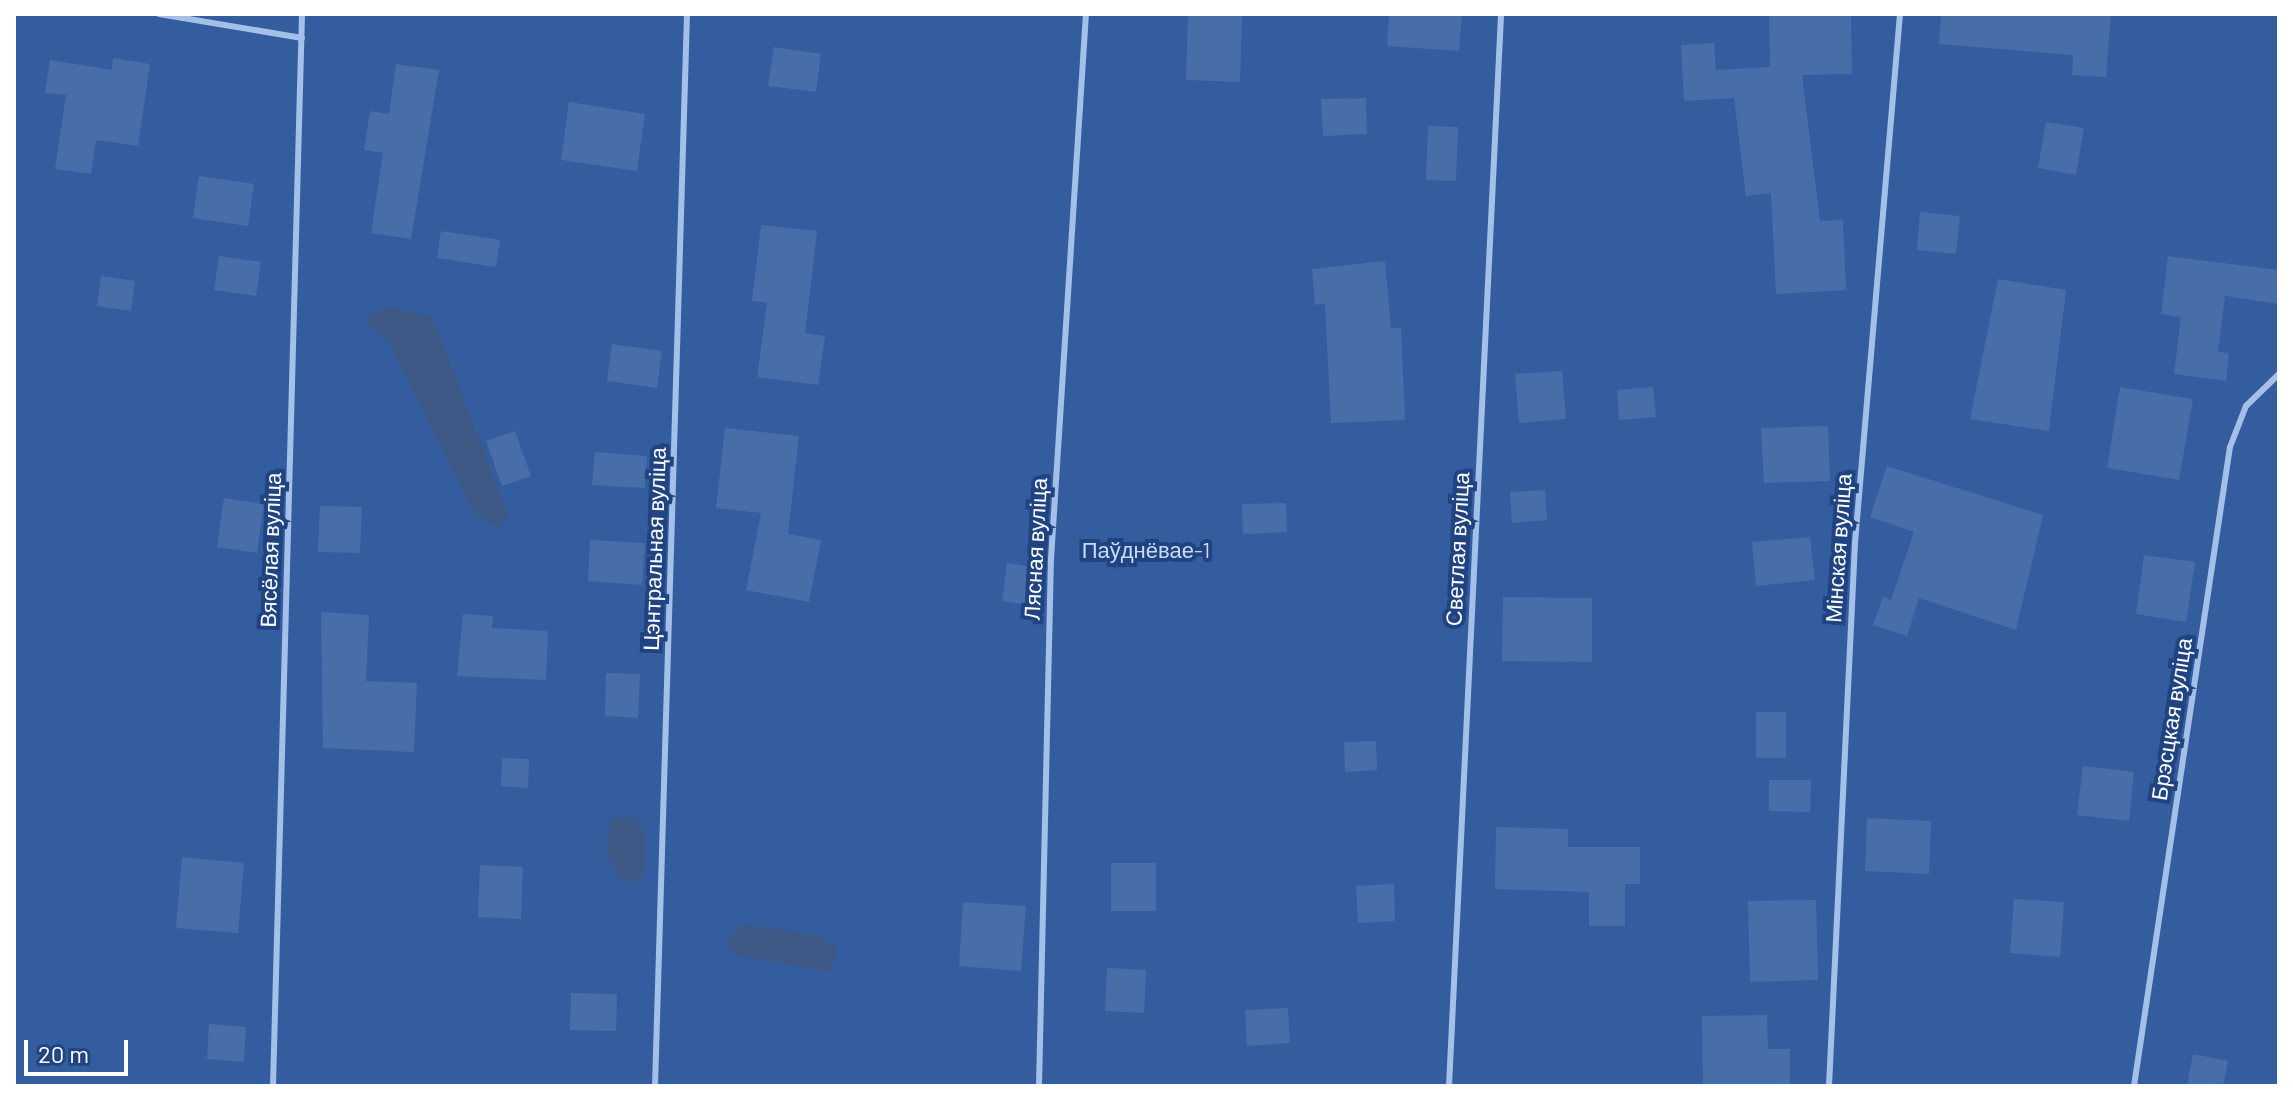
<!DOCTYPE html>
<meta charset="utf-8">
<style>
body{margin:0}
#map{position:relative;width:2293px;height:1100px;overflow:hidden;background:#204481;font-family:Barlow,sans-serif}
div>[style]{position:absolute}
.green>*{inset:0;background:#335d9f}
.water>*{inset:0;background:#3e5985}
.building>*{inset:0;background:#486eaa}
.service>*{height:6px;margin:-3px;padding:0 3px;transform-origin:3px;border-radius:3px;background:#a5c0e8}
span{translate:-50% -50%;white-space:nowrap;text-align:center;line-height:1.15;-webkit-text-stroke:8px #204481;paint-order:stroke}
.street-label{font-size:22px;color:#fff}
.park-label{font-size:22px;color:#c9dbf6}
.frame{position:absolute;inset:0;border:16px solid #fff;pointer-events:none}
.scale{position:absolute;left:24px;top:1040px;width:104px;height:36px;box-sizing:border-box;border:4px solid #fff;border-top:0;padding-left:10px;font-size:24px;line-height:28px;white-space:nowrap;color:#fff;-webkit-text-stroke:6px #204481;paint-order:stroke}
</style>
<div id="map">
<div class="green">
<div style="clip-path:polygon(14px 14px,2279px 14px,2279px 1086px,14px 1086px)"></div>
</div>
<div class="water">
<div style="clip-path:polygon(392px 307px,431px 317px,438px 331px,509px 518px,497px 527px,475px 515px,387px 338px,368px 325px,370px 314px)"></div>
<div style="clip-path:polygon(635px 817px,645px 832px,645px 873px,635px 883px,620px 879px,605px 850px,612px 818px)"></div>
<div style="clip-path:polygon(744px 924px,819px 936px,837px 948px,836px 960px,830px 972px,733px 954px,726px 939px)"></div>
</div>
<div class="building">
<div style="clip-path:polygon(1389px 14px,1462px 14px,1459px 51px,1387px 46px)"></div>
<div style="clip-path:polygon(1769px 14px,1851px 14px,1852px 74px,1802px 75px,1820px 221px,1843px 220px,1846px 290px,1776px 294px,1771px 193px,1746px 196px,1734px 98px,1684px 101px,1681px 45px,1714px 43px,1716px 70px,1770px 67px)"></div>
<div style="clip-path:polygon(1941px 14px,2111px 14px,2106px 77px,2072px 75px,2073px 55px,1939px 44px)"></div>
<div style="clip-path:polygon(1188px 15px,1242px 16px,1240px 82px,1186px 80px)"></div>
<div style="clip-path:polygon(774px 47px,821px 54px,816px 92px,768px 86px)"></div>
<div style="clip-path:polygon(113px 58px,150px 64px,138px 146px,96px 140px,91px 174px,55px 169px,66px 95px,45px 93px,50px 60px,112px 70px)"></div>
<div style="clip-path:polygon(396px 64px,439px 70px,411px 239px,371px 233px,383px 153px,364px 150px,370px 111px,389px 114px)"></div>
<div style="clip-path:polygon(1366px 98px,1367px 134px,1323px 136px,1321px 99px)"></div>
<div style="clip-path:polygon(569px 102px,645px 114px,637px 171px,561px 160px)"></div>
<div style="clip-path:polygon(2046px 122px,2084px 128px,2076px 175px,2038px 168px)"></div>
<div style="clip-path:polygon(1428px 126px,1458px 127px,1456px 181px,1426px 180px)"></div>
<div style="clip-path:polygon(199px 176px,254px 184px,248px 226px,193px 218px)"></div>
<div style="clip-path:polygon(1920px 212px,1960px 216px,1956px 254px,1917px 250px)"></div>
<div style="clip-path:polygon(761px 225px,817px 231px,805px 333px,825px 336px,818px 385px,757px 377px,767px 303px,752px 301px)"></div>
<div style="clip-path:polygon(441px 231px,500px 240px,496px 267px,437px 258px)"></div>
<div style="clip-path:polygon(219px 256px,261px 262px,256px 296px,214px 290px)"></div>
<div style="clip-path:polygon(2168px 256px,2279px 270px,2279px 304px,2225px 296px,2218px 352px,2229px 353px,2226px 381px,2174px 374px,2181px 317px,2161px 314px)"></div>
<div style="clip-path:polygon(1385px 261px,1391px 328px,1401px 328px,1405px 420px,1331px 423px,1325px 304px,1315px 305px,1312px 269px)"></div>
<div style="clip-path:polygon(101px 276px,135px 281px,131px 311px,97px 306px)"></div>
<div style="clip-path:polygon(1998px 279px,2066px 290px,2049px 431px,1970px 419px)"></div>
<div style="clip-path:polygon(612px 344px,662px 351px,657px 388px,607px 381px)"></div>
<div style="clip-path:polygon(1562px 371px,1566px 419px,1519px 423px,1515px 374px)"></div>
<div style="clip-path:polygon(1653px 387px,1656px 417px,1619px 420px,1617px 390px)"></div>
<div style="clip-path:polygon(2120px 387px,2193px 399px,2179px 480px,2107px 468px)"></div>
<div style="clip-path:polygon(1828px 426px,1830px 481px,1764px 483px,1761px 428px)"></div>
<div style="clip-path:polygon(725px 428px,799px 436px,788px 534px,821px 540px,809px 602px,746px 590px,761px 513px,716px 508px)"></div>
<div style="clip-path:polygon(515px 431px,531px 476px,502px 486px,486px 441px)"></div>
<div style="clip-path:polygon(595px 452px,647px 456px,645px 488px,592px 485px)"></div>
<div style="clip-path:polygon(1887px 466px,2043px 515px,2016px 630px,1919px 598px,1907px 636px,1873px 625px,1883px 597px,1891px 600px,1914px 532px,1870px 517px)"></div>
<div style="clip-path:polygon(1545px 490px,1547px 520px,1512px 523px,1510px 492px)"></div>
<div style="clip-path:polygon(224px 498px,264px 504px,257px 553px,217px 547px)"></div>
<div style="clip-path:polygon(1286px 503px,1287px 532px,1243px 534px,1242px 504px)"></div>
<div style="clip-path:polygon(320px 506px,362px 507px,360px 553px,318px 552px)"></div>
<div style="clip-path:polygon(1810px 537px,1815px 580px,1756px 586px,1752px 542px)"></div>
<div style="clip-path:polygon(590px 540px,645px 543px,642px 585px,588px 581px)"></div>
<div style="clip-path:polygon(2144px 555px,2195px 562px,2186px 622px,2136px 614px)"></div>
<div style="clip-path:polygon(1007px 563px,1041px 568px,1035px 606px,1002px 601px)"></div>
<div style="clip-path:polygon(1503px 597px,1592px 598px,1592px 662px,1502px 661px)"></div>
<div style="clip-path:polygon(321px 612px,369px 615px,366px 681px,417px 683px,414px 752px,323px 748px)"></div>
<div style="clip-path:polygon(463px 614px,493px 616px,492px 628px,548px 631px,546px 680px,457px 676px)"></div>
<div style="clip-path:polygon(606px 673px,640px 674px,638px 718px,605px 716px)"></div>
<div style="clip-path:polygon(1756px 712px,1786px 712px,1786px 758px,1756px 758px)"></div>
<div style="clip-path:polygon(1376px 741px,1377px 770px,1345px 772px,1344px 742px)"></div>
<div style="clip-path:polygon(502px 758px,529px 759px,528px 788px,501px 786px)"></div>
<div style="clip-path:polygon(2083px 766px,2134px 772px,2129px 821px,2077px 815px)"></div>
<div style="clip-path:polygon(1769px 780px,1811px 780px,1810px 812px,1769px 811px)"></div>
<div style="clip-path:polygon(1867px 818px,1931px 821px,1929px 874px,1865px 871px)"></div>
<div style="clip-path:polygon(1496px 827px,1568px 829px,1568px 847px,1640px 847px,1640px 884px,1625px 884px,1625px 926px,1589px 926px,1589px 892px,1495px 889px)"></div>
<div style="clip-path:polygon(182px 857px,244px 863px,238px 933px,176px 928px)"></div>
<div style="clip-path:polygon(1111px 863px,1156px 863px,1156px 911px,1111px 911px)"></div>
<div style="clip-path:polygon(480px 865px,523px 867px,521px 919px,478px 917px)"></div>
<div style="clip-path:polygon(1394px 884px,1395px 921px,1358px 923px,1356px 886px)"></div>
<div style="clip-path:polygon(2014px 899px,2064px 902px,2060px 957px,2010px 953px)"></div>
<div style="clip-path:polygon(1816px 900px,1818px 980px,1750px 982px,1748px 901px)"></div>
<div style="clip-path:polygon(963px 902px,1026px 906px,1021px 971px,959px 966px)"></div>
<div style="clip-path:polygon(1107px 968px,1146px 970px,1144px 1013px,1105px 1011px)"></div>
<div style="clip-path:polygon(571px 993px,617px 994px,616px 1031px,570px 1030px)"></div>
<div style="clip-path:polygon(1288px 1008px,1290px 1043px,1247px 1046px,1245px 1010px)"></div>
<div style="clip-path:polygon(1767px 1015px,1768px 1049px,1790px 1049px,1790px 1086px,1703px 1086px,1702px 1016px)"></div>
<div style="clip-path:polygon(209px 1024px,246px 1027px,244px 1062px,207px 1059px)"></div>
<div style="clip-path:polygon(2193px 1054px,2228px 1061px,2223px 1086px,2187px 1086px)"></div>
</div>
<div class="service">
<div style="left:159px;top:14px;width:145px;rotate:9.5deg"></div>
<div style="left:273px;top:1086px;width:1072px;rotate:-88.45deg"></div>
<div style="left:655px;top:1086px;width:1072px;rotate:-88.29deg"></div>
<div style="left:1039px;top:1086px;width:527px;rotate:-88.7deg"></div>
<div style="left:1051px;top:559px;width:546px;rotate:-86.33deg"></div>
<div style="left:1449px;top:1086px;width:1073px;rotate:-87.22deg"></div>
<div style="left:1829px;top:1086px;width:544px;rotate:-87.26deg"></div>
<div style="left:1855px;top:543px;width:531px;rotate:-85.14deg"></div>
<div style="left:2134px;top:1086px;width:646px;rotate:-81.46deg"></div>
<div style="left:2230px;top:447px;width:44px;rotate:-68.7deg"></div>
<div style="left:2246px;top:406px;width:46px;rotate:-44.1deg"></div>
</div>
<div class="street-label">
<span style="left:1838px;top:548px;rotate:-86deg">Мінская вуліца</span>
<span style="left:654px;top:549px;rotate:-88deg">Цэнтральная вуліца</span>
<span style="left:1035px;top:549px;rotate:-87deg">Лясная вуліца</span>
<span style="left:1457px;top:549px;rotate:-87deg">Светлая вуліца</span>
<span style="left:270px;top:550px;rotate:-88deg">Вясёлая вуліца</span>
<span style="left:2171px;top:719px;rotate:-81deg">Брэсцкая вуліца</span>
</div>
<div class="park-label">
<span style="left:1146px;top:550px">Паўднёвае-1</span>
</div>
<div class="frame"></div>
<div class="scale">20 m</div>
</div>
